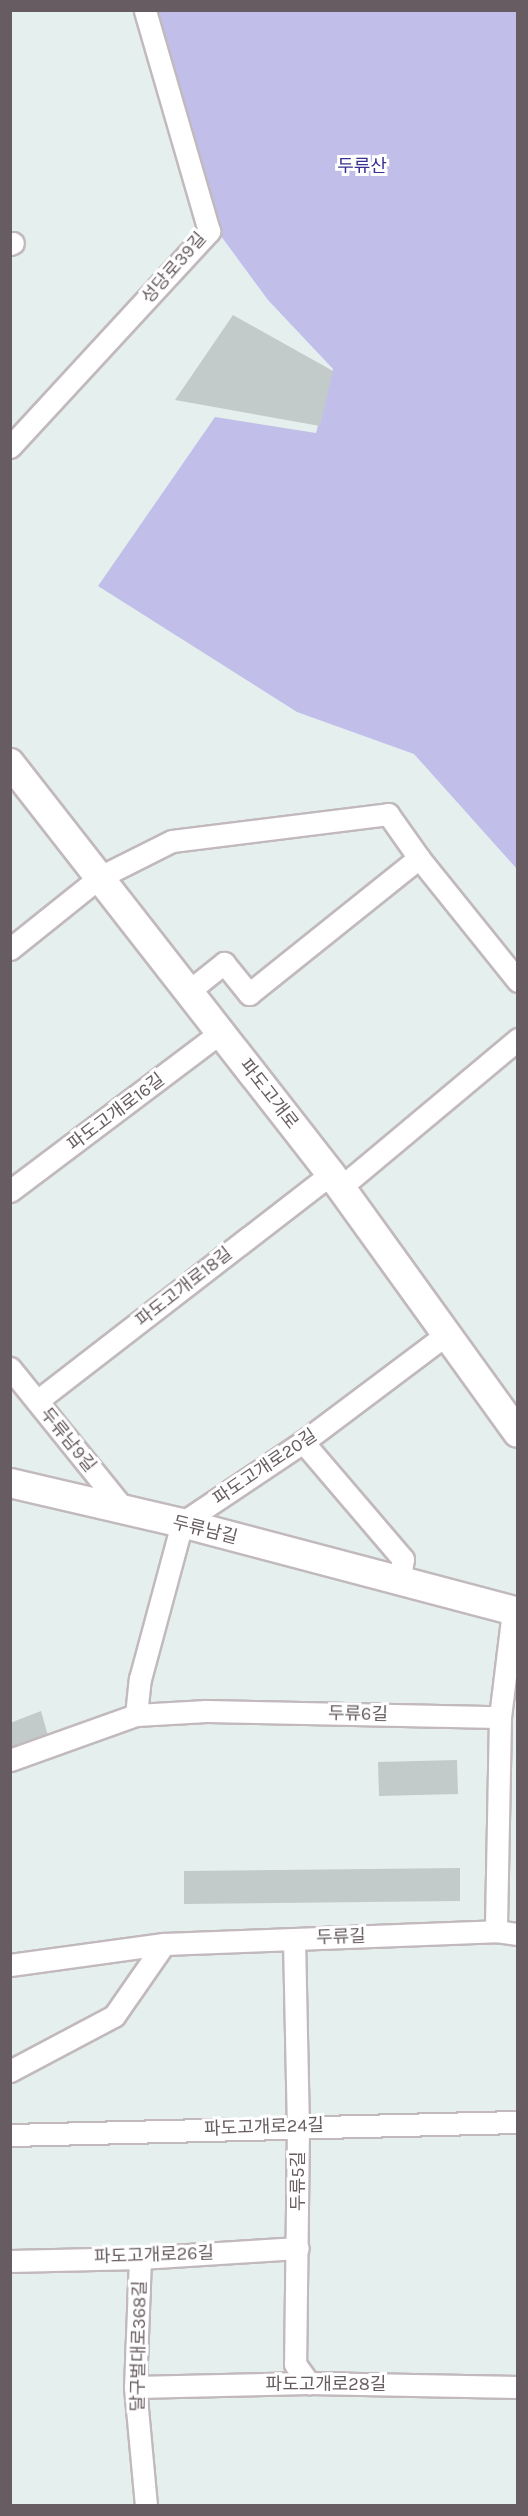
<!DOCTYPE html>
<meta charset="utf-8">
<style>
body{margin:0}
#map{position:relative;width:528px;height:2516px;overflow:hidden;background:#e5f0ee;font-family:Karla,"Noto Sans KR",sans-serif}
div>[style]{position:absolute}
.green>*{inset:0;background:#c1bfea}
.building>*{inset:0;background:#c2cbc9}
.roads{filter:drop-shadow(2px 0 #c2b9bd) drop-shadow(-2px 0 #c2b9bd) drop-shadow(0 2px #c2b9bd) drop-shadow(0 -2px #c2b9bd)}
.street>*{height:21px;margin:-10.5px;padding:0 10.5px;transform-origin:10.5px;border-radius:10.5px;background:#fff}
.secondary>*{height:28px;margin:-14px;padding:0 14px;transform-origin:14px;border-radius:14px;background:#fff}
span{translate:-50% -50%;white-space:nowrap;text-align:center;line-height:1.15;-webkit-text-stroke:6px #fff;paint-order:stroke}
.park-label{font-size:18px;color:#373092}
.street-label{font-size:18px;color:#675c61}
.frame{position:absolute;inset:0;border:12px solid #675c61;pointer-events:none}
</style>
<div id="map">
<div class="green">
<div style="clip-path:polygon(153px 11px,517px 11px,517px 869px,414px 754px,297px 712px,98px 586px,215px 417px,316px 433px,333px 369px,268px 300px,218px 232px)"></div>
</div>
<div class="building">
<div style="clip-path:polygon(233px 315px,333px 371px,320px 426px,175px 400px)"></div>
<div style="clip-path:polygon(41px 1711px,50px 1743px,10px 1760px,10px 1723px)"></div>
<div style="clip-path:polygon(457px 1760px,458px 1794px,379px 1796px,378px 1762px)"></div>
<div style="clip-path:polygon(460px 1868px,460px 1901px,184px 1904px,184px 1871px)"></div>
</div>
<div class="roads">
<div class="street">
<div style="left:10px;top:244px;width:3px;rotate:-18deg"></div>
<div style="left:10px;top:447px;width:294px;rotate:-47.3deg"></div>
<div style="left:209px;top:231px;width:230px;rotate:-106.2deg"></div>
<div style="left:10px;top:949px;width:115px;rotate:-38.7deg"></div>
<div style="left:100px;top:877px;width:80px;rotate:-26.6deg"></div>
<div style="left:172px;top:841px;width:218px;rotate:-7.1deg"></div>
<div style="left:388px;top:814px;width:54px;rotate:54.8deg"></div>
<div style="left:189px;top:991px;width:45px;rotate:-38.7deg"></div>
<div style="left:224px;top:963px;width:40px;rotate:51deg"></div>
<div style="left:249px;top:994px;width:218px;rotate:-38.7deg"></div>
<div style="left:419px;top:858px;width:158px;rotate:51.2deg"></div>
<div style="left:341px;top:1187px;width:231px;rotate:-39.9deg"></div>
<div style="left:10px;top:1191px;width:264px;rotate:-37deg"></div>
<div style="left:10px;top:1368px;width:185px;rotate:51.1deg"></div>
<div style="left:37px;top:1401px;width:371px;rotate:-37.7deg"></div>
<div style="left:303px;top:1442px;width:154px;rotate:49.5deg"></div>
<div style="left:403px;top:1559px;width:23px;rotate:100deg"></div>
<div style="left:136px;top:1715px;width:36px;rotate:-84deg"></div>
<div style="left:140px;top:1679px;width:162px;rotate:-74.9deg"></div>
<div style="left:182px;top:1523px;width:146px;rotate:-33.8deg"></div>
<div style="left:303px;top:1442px;width:180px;rotate:-36.9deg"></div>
<div style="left:500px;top:1717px;width:107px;rotate:-83deg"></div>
<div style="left:10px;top:1760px;width:134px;rotate:-19.7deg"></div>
<div style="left:136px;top:1715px;width:70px;rotate:-3.3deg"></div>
<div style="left:206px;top:1711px;width:294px;rotate:1.2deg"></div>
<div style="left:500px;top:1717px;width:214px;rotate:91.1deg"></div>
<div style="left:294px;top:1939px;width:187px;rotate:88.8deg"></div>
<div style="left:298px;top:2126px;width:238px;rotate:90.7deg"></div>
<div style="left:295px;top:2364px;width:24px;rotate:54deg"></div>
<div style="left:10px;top:1965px;width:155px;rotate:-7.8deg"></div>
<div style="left:164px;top:1944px;width:332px;rotate:-2.2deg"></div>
<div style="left:496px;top:1931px;width:22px;rotate:8deg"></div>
<div style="left:10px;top:2071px;width:118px;rotate:-27.9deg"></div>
<div style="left:114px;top:2016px;width:88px;rotate:-55.2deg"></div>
<div style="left:10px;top:2135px;width:508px;rotate:-1.47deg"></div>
<div style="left:140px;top:2258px;width:129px;rotate:92.2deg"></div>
<div style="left:135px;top:2387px;width:120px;rotate:84.7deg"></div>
<div style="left:10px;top:2261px;width:130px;rotate:-1.3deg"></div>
<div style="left:140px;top:2258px;width:158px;rotate:-3.6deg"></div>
<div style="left:135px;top:2387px;width:174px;rotate:-1.3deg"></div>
<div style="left:309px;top:2383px;width:209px;rotate:1.1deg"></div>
</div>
<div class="secondary">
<div style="left:10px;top:763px;width:521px;rotate:52.01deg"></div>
<div style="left:331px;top:1174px;width:319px;rotate:54.2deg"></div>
<div style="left:10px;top:1483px;width:177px;rotate:13.1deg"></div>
<div style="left:182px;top:1523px;width:348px;rotate:14.8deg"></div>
</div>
</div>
<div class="park-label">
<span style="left:362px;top:166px">두류산</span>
</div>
<div class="street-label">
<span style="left:174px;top:268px;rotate:-49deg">성당로39길</span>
<span style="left:269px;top:1094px;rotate:52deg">파도고개로</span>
<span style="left:116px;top:1112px;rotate:-37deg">파도고개로16길</span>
<span style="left:184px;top:1287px;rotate:-38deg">파도고개로18길</span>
<span style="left:68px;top:1440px;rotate:51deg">두류남9길</span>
<span style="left:265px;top:1467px;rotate:-34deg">파도고개로20길</span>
<span style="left:205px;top:1530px;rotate:14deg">두류남길</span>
<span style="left:358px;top:1714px;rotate:1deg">두류6길</span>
<span style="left:341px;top:1937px;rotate:-2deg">두류길</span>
<span style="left:264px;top:2127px;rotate:-2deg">파도고개로24길</span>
<span style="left:298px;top:2181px;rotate:-90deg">두류5길</span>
<span style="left:154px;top:2255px;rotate:-2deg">파도고개로26길</span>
<span style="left:139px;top:2346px;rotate:-89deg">달구벌대로368길</span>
<span style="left:326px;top:2384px">파도고개로28길</span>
</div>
<div class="frame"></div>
</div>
